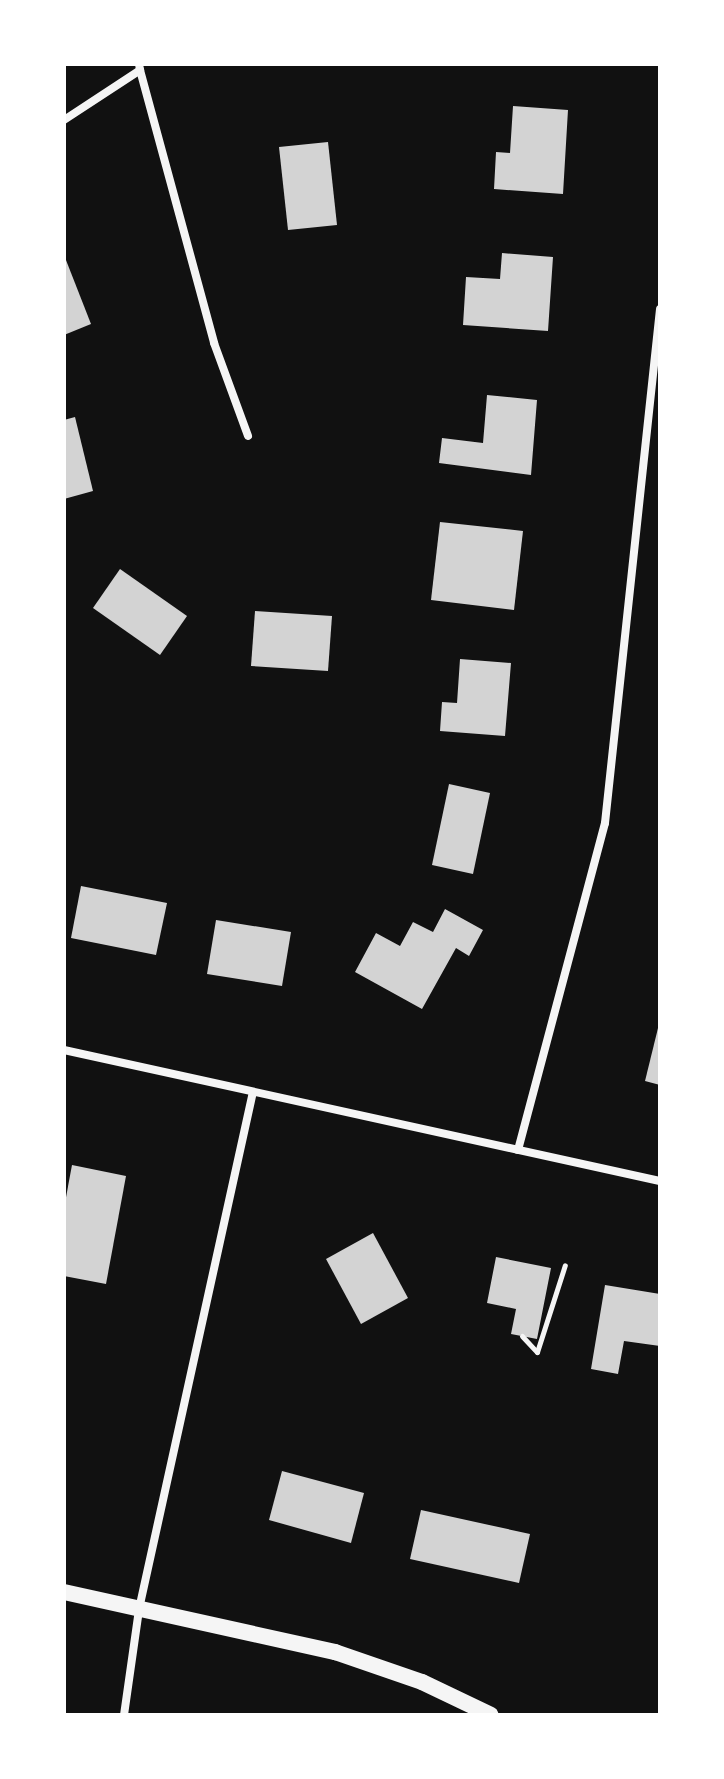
<!DOCTYPE html>
<style>
body{margin:0}
#map{position:relative;width:724px;height:1779px;overflow:hidden;background:#111;font-family:Commissioner,sans-serif}
div>[style]{position:absolute}
.building>*{inset:0;background:#d3d3d3}
.path>*{height:5px;margin:-2.5px;padding:0 2.5px;transform-origin:2.5px;border-radius:2.5px;background:#f5f5f5}
.minor>*{height:8px;margin:-4px;padding:0 4px;transform-origin:4px;border-radius:4px;background:#f5f5f5}
.secondary>*{height:16px;margin:-8px;padding:0 8px;transform-origin:8px;border-radius:8px;background:#f5f5f5}
span{translate:-50% -50%;white-space:nowrap;text-align:center;line-height:1.15;-webkit-text-stroke:8px #fff;paint-order:stroke}
.frame{position:absolute;inset:0;border:66px solid #fff;pointer-events:none}
</style>
<div id="map">
<div class="building">
<div style="clip-path:polygon(513px 106px,568px 110px,563px 194px,494px 189px,496px 152px,510px 153px)"></div>
<div style="clip-path:polygon(328px 142px,337px 225px,288px 230px,279px 147px)"></div>
<div style="clip-path:polygon(502px 253px,553px 257px,548px 331px,463px 325px,466px 277px,500px 279px)"></div>
<div style="clip-path:polygon(64px 255px,91px 324px,64px 335px)"></div>
<div style="clip-path:polygon(487px 395px,537px 400px,531px 475px,439px 463px,442px 438px,483px 443px)"></div>
<div style="clip-path:polygon(75px 417px,93px 491px,64px 499px,64px 420px)"></div>
<div style="clip-path:polygon(440px 522px,523px 531px,514px 610px,431px 600px)"></div>
<div style="clip-path:polygon(120px 569px,187px 616px,160px 655px,93px 608px)"></div>
<div style="clip-path:polygon(255px 611px,332px 616px,328px 671px,251px 666px)"></div>
<div style="clip-path:polygon(460px 659px,511px 663px,505px 736px,440px 731px,442px 702px,457px 703px)"></div>
<div style="clip-path:polygon(449px 784px,490px 793px,473px 874px,432px 865px)"></div>
<div style="clip-path:polygon(81px 886px,167px 903px,156px 955px,71px 938px)"></div>
<div style="clip-path:polygon(445px 909px,483px 930px,469px 956px,456px 948px,422px 1009px,355px 972px,376px 933px,400px 946px,413px 922px,433px 932px)"></div>
<div style="clip-path:polygon(216px 920px,291px 932px,282px 986px,207px 974px)"></div>
<div style="clip-path:polygon(659px 1024px,660px 1024px,660px 1085px,645px 1081px)"></div>
<div style="clip-path:polygon(72px 1165px,126px 1176px,106px 1284px,64px 1276px,64px 1208px)"></div>
<div style="clip-path:polygon(373px 1233px,408px 1298px,361px 1324px,326px 1259px)"></div>
<div style="clip-path:polygon(496px 1257px,551px 1268px,537px 1339px,511px 1334px,516px 1309px,487px 1303px)"></div>
<div style="clip-path:polygon(605px 1285px,660px 1294px,660px 1346px,624px 1341px,618px 1374px,591px 1369px)"></div>
<div style="clip-path:polygon(282px 1471px,364px 1493px,351px 1543px,269px 1520px)"></div>
<div style="clip-path:polygon(421px 1510px,530px 1534px,519px 1583px,410px 1559px)"></div>
</div>
<div class="path">
<div style="left:522px;top:1336px;width:22px;rotate:47deg"></div>
<div style="left:537px;top:1352px;width:91px;rotate:-72.2deg"></div>
</div>
<div class="minor">
<div style="left:140px;top:70px;width:283px;rotate:74.8deg"></div>
<div style="left:214px;top:343px;width:99px;rotate:69.9deg"></div>
<div style="left:64px;top:120px;width:91px;rotate:-33.3deg"></div>
<div style="left:140px;top:70px;width:6px;rotate:-99deg"></div>
<div style="left:64px;top:1050px;width:610px;rotate:12.4deg"></div>
<div style="left:518px;top:1150px;width:338px;rotate:-75.1deg"></div>
<div style="left:605px;top:823px;width:517px;rotate:-83.89deg"></div>
<div style="left:124px;top:1715px;width:107px;rotate:-81.9deg"></div>
<div style="left:139px;top:1609px;width:529px;rotate:-77.57deg"></div>
</div>
<div class="secondary">
<div style="left:64px;top:1592px;width:278px;rotate:12.5deg"></div>
<div style="left:335px;top:1652px;width:92px;rotate:19deg"></div>
<div style="left:422px;top:1682px;width:76px;rotate:25.6deg"></div>
</div>
<div class="frame"></div>
</div>
